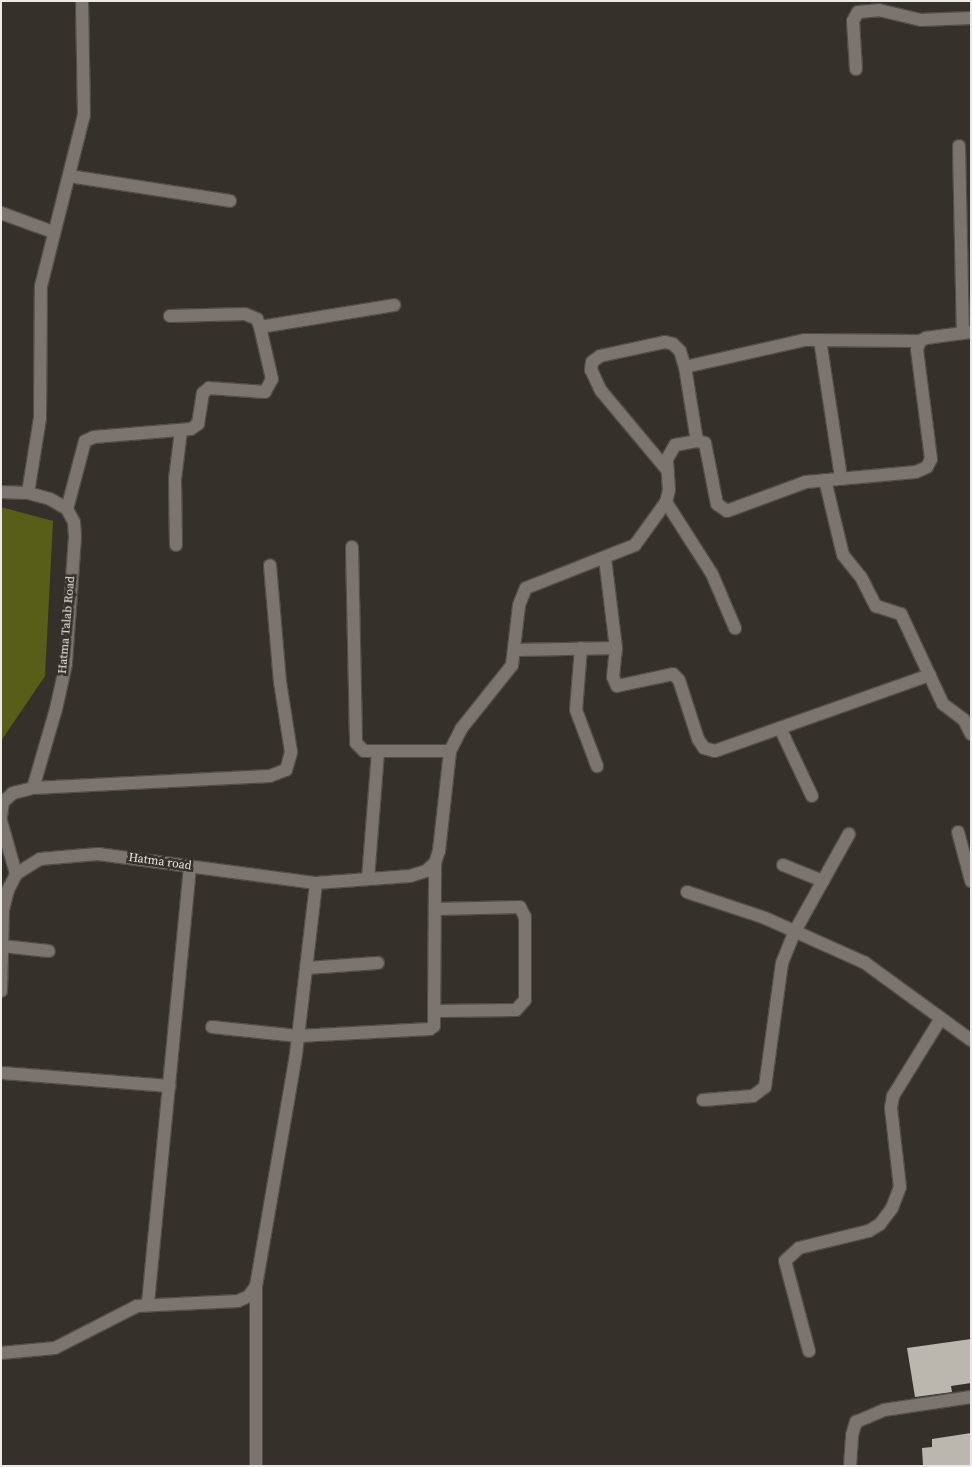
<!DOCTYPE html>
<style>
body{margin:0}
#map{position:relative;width:972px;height:1467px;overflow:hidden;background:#36302a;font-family:"Source Serif 4",serif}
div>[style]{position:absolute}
.water>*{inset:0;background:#585d17}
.building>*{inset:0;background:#bab7ae}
.roads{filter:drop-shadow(1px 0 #534e4a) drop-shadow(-1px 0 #534e4a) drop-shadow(0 1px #534e4a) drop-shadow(0 -1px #534e4a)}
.street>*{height:12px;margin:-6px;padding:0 6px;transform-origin:6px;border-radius:6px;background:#7c756f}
span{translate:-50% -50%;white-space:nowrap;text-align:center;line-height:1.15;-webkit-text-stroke:5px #36302a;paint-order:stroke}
.street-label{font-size:12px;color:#ede9e6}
.frame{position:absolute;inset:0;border:2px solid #ede9e6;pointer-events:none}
</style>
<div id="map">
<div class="water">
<div style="clip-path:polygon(1px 507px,53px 521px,45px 676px,1px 741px)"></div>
</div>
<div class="building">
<div style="clip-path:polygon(971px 1339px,971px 1383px,951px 1386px,952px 1392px,915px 1397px,907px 1348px)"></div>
<div style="clip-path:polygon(971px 1433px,971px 1466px,923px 1466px,922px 1448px,932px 1447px,932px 1439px)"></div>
</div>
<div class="roads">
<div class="street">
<div style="left:856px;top:69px;width:48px;rotate:-93.6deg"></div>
<div style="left:853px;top:21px;width:10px;rotate:-61deg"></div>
<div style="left:858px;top:12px;width:21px;rotate:-5deg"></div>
<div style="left:879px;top:10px;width:43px;rotate:13.4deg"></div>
<div style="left:921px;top:20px;width:50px;rotate:-2.3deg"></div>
<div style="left:959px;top:146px;width:186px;rotate:88.8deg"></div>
<div style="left:69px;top:176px;width:163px;rotate:8.8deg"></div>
<div style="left:1px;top:213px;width:55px;rotate:20.1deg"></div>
<div style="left:170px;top:316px;width:75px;rotate:-1.5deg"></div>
<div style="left:245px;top:314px;width:13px;rotate:23deg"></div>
<div style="left:257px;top:319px;width:9px;rotate:69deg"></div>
<div style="left:820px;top:340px;width:139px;rotate:81.3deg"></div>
<div style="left:685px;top:367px;width:75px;rotate:80.8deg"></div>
<div style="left:668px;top:471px;width:104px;rotate:-129.9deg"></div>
<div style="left:601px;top:391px;width:23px;rotate:-115deg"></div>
<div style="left:591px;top:370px;width:8px;rotate:-83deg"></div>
<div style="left:592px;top:362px;width:10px;rotate:-37deg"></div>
<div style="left:600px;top:356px;width:66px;rotate:-12.2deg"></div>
<div style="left:665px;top:342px;width:8px;rotate:14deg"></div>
<div style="left:673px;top:344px;width:10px;rotate:45deg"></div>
<div style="left:680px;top:351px;width:17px;rotate:73deg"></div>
<div style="left:685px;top:367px;width:123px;rotate:-12.7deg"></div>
<div style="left:805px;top:340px;width:115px;rotate:0.5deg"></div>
<div style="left:825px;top:480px;width:77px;rotate:76.5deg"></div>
<div style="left:843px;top:555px;width:28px;rotate:51deg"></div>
<div style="left:861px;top:577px;width:33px;rotate:63deg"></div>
<div style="left:876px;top:606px;width:26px;rotate:18deg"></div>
<div style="left:901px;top:614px;width:99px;rotate:65deg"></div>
<div style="left:943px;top:704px;width:26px;rotate:37deg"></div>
<div style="left:964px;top:720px;width:16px;rotate:63deg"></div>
<div style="left:1px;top:492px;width:27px;rotate:2deg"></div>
<div style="left:28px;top:493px;width:23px;rotate:15deg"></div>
<div style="left:50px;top:499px;width:20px;rotate:30deg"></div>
<div style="left:67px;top:509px;width:15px;rotate:62deg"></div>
<div style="left:74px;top:522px;width:15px;rotate:86deg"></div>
<div style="left:75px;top:537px;width:127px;rotate:94.1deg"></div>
<div style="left:66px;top:664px;width:46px;rotate:102.5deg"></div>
<div style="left:56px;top:709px;width:82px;rotate:106.2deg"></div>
<div style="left:33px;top:788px;width:21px;rotate:166deg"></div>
<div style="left:13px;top:793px;width:13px;rotate:138deg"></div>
<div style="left:3px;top:802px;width:14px;rotate:98deg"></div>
<div style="left:28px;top:493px;width:76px;rotate:-80.9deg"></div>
<div style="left:40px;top:418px;width:132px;rotate:-89.6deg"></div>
<div style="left:41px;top:286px;width:176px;rotate:-75.9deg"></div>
<div style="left:84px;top:115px;width:114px;rotate:-91deg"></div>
<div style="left:666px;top:502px;width:85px;rotate:57.4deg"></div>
<div style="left:712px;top:574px;width:59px;rotate:66.9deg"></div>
<div style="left:67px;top:509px;width:70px;rotate:-75.2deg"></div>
<div style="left:85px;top:441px;width:10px;rotate:-24deg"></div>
<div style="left:94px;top:437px;width:97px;rotate:-4.7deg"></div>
<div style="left:191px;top:429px;width:9px;rotate:-36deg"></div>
<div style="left:198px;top:424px;width:31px;rotate:-81deg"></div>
<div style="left:203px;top:393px;width:8px;rotate:-40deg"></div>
<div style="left:209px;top:388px;width:56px;rotate:4.1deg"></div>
<div style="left:265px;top:392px;width:15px;rotate:-62deg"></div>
<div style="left:272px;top:379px;width:53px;rotate:-103deg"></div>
<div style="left:260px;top:327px;width:136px;rotate:-9.3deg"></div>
<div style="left:176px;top:545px;width:66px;rotate:-90.9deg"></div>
<div style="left:175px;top:479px;width:48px;rotate:-82.9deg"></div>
<div style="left:352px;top:547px;width:196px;rotate:88.8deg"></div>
<div style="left:356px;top:743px;width:11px;rotate:45deg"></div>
<div style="left:364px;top:751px;width:86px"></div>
<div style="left:581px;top:648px;width:62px;rotate:94.6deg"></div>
<div style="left:576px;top:710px;width:60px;rotate:69.4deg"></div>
<div style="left:616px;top:648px;width:29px;rotate:96deg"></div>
<div style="left:613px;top:677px;width:10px;rotate:66deg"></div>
<div style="left:617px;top:686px;width:57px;rotate:-12.1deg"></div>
<div style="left:673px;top:674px;width:8px;rotate:45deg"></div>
<div style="left:679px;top:680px;width:62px;rotate:72.1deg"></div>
<div style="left:698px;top:739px;width:11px;rotate:56deg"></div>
<div style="left:704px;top:748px;width:11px;rotate:15deg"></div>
<div style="left:715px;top:751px;width:228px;rotate:-19.5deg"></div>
<div style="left:515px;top:650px;width:101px;rotate:-1.1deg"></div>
<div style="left:616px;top:648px;width:91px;rotate:-97deg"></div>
<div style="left:780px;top:728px;width:75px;rotate:64.8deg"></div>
<div style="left:33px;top:788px;width:237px;rotate:-2.9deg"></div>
<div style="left:270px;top:776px;width:17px;rotate:-21deg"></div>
<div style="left:286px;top:770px;width:19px;rotate:-74deg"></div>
<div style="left:291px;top:752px;width:71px;rotate:-98.9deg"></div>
<div style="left:280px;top:682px;width:117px;rotate:-94.9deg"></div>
<div style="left:1px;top:821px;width:55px;rotate:74.2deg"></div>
<div style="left:958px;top:832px;width:51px;rotate:75.1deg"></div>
<div style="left:783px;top:865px;width:43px;rotate:21.8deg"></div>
<div style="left:368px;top:879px;width:128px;rotate:-85.5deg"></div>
<div style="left:687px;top:892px;width:82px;rotate:18.4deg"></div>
<div style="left:765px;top:918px;width:110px;rotate:24.2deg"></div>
<div style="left:865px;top:963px;width:131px;rotate:36deg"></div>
<div style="left:2px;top:946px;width:47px;rotate:6.1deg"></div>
<div style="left:306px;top:968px;width:72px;rotate:-4deg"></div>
<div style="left:1px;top:991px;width:81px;rotate:-88.6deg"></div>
<div style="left:3px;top:910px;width:21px;rotate:-76deg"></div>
<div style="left:8px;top:890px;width:18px;rotate:-63deg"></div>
<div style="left:16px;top:874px;width:28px;rotate:-32deg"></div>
<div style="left:40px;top:859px;width:58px;rotate:-4.9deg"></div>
<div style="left:98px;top:854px;width:220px;rotate:7.6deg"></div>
<div style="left:316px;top:883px;width:94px;rotate:-4.3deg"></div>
<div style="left:410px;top:876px;width:17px;rotate:-17deg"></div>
<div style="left:426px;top:871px;width:12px;rotate:-42deg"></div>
<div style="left:435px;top:863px;width:13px;rotate:-72deg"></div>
<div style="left:439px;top:851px;width:101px;rotate:-83.7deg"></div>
<div style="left:450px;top:751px;width:25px;rotate:-63deg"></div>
<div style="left:461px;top:729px;width:82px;rotate:-51.4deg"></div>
<div style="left:512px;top:665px;width:60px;rotate:-83.3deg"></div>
<div style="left:519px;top:605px;width:18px;rotate:-68deg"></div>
<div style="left:526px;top:588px;width:117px;rotate:-21.5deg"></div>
<div style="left:635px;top:545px;width:53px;rotate:-54.2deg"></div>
<div style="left:666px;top:502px;width:12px;rotate:-76deg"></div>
<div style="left:669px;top:490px;width:31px;rotate:-94deg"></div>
<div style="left:667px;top:459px;width:16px;rotate:-60deg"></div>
<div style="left:675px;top:445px;width:22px;rotate:-10deg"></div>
<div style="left:697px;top:441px;width:8px;rotate:14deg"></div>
<div style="left:705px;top:443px;width:62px;rotate:78.9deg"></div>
<div style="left:717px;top:504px;width:12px;rotate:35deg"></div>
<div style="left:727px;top:511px;width:84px;rotate:-20.2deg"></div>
<div style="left:806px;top:482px;width:110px;rotate:-5.2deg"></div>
<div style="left:916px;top:472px;width:12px;rotate:-24deg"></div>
<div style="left:927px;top:467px;width:9px;rotate:-63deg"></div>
<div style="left:931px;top:459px;width:111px;rotate:-97.3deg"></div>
<div style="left:917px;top:349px;width:9px;rotate:-69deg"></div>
<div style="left:920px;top:341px;width:7px;rotate:-27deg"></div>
<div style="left:926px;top:338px;width:45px;rotate:-7.6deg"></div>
<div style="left:436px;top:1011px;width:80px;rotate:-0.7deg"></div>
<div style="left:516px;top:1010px;width:13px;rotate:-48deg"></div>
<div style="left:525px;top:1000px;width:83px;rotate:-90deg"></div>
<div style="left:525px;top:917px;width:11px;rotate:-117deg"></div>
<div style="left:520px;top:907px;width:83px;rotate:178.6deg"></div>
<div style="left:212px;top:1027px;width:86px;rotate:6deg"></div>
<div style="left:298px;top:1036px;width:132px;rotate:-3deg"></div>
<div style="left:430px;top:1029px;width:5px;rotate:-37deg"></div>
<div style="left:434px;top:1026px;width:163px;rotate:-89.6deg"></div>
<div style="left:1px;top:1073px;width:169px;rotate:4.4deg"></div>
<div style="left:703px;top:1100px;width:50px;rotate:-4.6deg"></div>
<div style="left:753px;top:1096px;width:15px;rotate:-37deg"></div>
<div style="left:765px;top:1087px;width:125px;rotate:-82.2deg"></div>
<div style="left:782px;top:963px;width:35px;rotate:-68deg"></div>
<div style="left:795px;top:931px;width:111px;rotate:-60.9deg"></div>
<div style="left:148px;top:1303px;width:439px;rotate:-84.5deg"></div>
<div style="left:809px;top:1351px;width:93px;rotate:-104.9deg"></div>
<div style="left:785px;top:1261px;width:19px;rotate:-43deg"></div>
<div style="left:799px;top:1248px;width:72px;rotate:-13.7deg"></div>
<div style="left:869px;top:1231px;width:13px;rotate:-32deg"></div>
<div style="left:880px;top:1224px;width:20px;rotate:-53deg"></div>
<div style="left:892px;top:1208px;width:22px;rotate:-69deg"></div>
<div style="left:900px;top:1187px;width:80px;rotate:-96.5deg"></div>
<div style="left:891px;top:1108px;width:12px;rotate:-81deg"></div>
<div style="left:893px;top:1096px;width:89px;rotate:-58.3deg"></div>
<div style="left:1px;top:1353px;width:54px;rotate:-5.3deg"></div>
<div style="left:55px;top:1348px;width:92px;rotate:-27.1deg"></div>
<div style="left:137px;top:1306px;width:101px;rotate:-2.8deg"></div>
<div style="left:238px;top:1301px;width:12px;rotate:-24deg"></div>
<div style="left:249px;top:1296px;width:12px;rotate:-55deg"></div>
<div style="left:256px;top:1286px;width:235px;rotate:-80.2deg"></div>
<div style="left:296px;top:1054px;width:172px;rotate:-83.3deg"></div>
<div style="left:256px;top:1466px;width:180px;rotate:-90deg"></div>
<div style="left:850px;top:1466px;width:31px;rotate:-86deg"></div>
<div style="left:852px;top:1435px;width:14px;rotate:-73deg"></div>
<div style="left:856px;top:1422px;width:30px;rotate:-23deg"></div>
<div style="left:884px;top:1410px;width:88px;rotate:-8.5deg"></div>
</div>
</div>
<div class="street-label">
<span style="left:67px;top:625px;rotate:-85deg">Hatma Talab Road</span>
<span style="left:160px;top:862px;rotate:8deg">Hatma road</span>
</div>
<div class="frame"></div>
</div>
